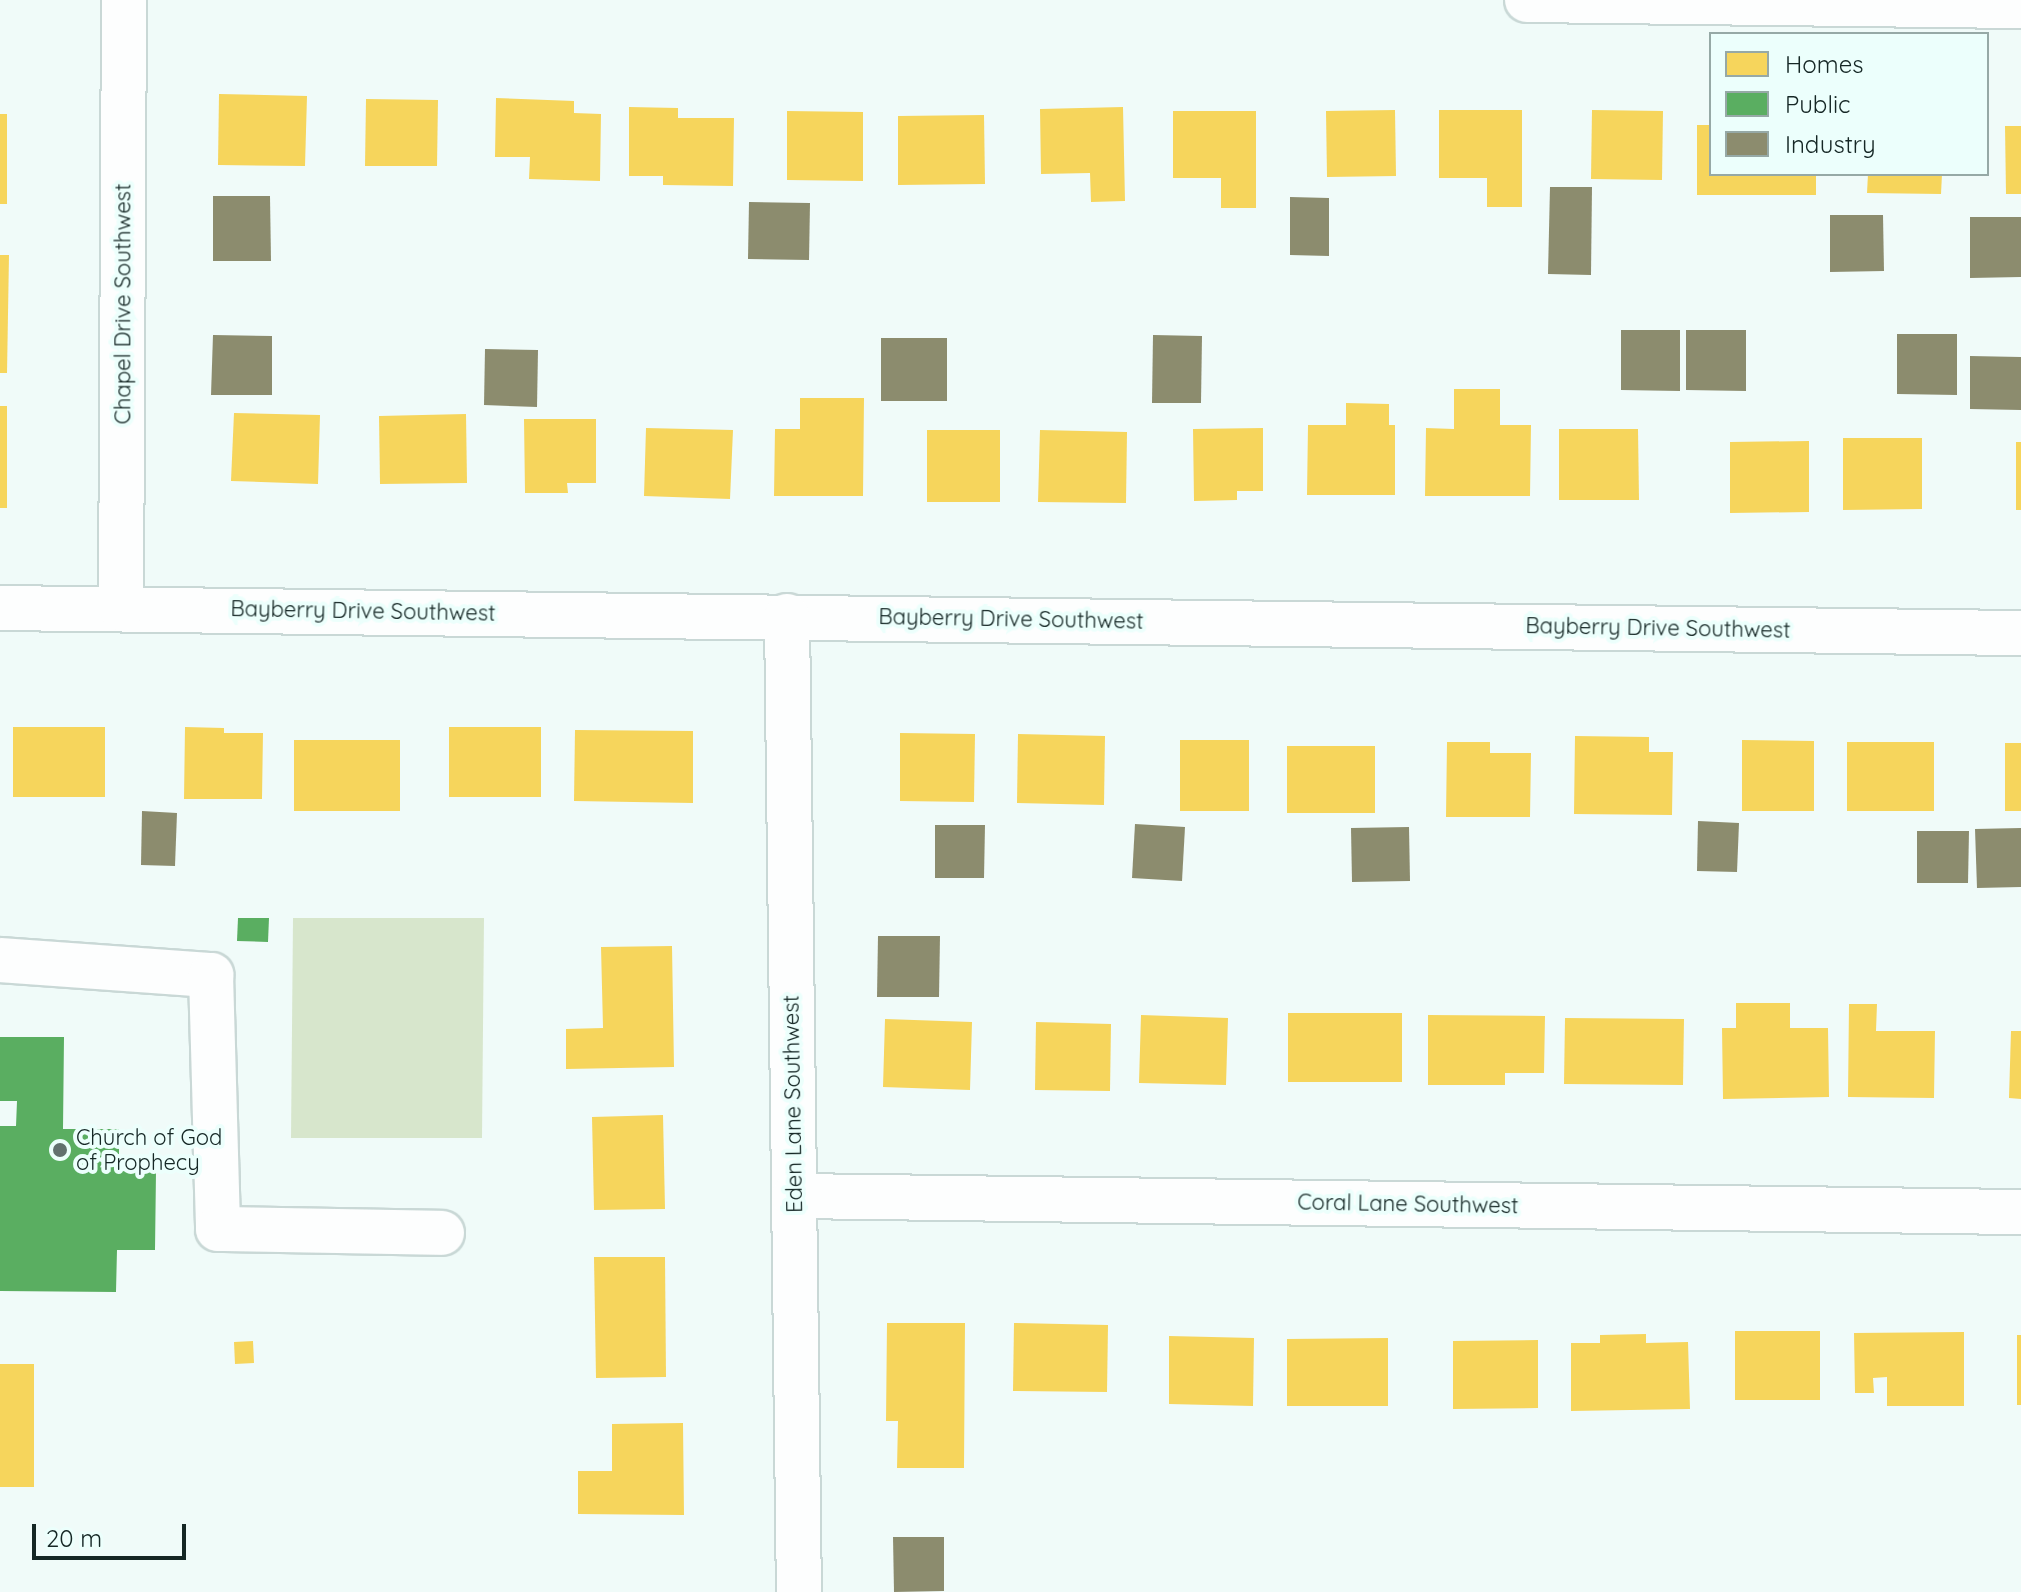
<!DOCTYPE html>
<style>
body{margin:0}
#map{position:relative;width:2021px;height:1592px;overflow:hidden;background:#f0fbf9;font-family:Quicksand,sans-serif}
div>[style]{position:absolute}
.green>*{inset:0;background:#d7e6cc}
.homes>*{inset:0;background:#f6d55c}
.public>*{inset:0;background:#5aae61}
.industry>*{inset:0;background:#8c8c6e}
.roads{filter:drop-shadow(2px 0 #c9d8d6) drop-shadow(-2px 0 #c9d8d6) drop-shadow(0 2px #c9d8d6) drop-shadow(0 -2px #c9d8d6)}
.minor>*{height:44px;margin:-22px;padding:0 22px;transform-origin:22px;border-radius:22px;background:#fdfefe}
.dots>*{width:22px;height:22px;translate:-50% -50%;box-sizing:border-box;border:4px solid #ecfffc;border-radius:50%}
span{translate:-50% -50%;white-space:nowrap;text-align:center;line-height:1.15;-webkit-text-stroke:8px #ecfffc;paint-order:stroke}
.street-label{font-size:22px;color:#152725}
.poi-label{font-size:22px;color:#152725}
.left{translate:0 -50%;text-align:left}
.legend{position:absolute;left:1709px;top:32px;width:280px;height:144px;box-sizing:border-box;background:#ecfffc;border:2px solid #96a9a6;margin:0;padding:10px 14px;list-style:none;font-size:24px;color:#152725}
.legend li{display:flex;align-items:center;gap:16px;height:40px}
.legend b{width:40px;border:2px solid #96a9a6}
.scale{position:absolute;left:32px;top:1524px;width:154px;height:36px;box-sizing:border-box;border:4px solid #152725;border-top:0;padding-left:10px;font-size:24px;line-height:28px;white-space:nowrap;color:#152725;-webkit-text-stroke:6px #ecfffc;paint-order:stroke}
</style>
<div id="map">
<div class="green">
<div style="clip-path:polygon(293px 918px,484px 918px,482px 1138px,291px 1138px)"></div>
</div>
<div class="homes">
<div style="clip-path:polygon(219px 94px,307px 96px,305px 166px,218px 165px)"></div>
<div style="clip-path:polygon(496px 98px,574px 101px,574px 113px,601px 114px,600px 181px,529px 179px,530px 157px,495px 157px)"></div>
<div style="clip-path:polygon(366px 99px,438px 100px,437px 166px,365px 166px)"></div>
<div style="clip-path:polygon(629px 107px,678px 108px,678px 118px,734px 118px,733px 186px,663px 185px,663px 176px,629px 176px)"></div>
<div style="clip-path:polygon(1123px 107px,1125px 201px,1091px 202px,1090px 173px,1041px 174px,1040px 109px)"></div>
<div style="clip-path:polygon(1395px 110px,1396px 176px,1327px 177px,1326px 111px)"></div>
<div style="clip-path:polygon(1439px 110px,1522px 110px,1522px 207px,1487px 207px,1487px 178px,1439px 178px)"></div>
<div style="clip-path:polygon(1592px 110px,1663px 111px,1662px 180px,1591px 179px)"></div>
<div style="clip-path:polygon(787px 111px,863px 112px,863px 181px,787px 180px)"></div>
<div style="clip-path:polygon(1173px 111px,1256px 111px,1256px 208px,1221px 208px,1221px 178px,1173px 178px)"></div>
<div style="clip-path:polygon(0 114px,7px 114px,7px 204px,0 204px)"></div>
<div style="clip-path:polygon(984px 115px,985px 184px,898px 185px,898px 116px)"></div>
<div style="clip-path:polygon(1697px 125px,1711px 125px,1711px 174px,1816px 174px,1816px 195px,1697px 195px)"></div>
<div style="clip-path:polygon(2005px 126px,2021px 126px,2021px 194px,2006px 194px)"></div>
<div style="clip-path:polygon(1868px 174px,1942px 174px,1941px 194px,1867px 193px)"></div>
<div style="clip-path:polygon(0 255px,9px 255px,7px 373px,0 373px)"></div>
<div style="clip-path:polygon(1454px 389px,1500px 389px,1500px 425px,1531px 425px,1530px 496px,1425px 496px,1426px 428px,1454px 429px)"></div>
<div style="clip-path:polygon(800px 398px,864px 398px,863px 496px,774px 496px,775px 429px,800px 429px)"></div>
<div style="clip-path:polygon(1346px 403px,1389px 404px,1389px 425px,1395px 425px,1395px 495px,1307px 495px,1308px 425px,1346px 425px)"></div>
<div style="clip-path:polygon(0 406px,7px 406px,7px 508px,0 508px)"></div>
<div style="clip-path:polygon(234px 413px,320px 415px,318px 484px,231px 481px)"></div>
<div style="clip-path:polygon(466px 414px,467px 483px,380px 484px,379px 416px)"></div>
<div style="clip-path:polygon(524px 419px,596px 419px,596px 483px,567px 483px,568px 493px,525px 493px)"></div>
<div style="clip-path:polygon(646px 428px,733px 430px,730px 499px,644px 496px)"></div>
<div style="clip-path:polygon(1263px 428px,1263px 491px,1237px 491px,1237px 500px,1194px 501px,1193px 429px)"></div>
<div style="clip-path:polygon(1559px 429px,1638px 429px,1639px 500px,1559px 500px)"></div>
<div style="clip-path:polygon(927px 430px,1000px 430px,1000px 502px,927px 502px)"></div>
<div style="clip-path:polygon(1040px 430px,1127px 432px,1126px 503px,1038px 502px)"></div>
<div style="clip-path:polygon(1843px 438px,1922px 438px,1922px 509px,1843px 510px)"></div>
<div style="clip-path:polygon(1809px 441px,1809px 512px,1730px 513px,1730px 442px)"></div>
<div style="clip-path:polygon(2016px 442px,2021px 442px,2021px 510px,2016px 510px)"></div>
<div style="clip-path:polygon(13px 727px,105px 727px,105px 797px,13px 797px)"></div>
<div style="clip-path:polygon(185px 727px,224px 728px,224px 733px,263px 733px,262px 799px,184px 799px)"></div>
<div style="clip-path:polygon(449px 727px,541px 727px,541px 797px,449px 797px)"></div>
<div style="clip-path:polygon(575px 730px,693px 731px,693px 803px,574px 801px)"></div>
<div style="clip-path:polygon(900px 733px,975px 734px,974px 802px,900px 801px)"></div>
<div style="clip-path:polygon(1018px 734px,1105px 736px,1104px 805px,1017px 803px)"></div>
<div style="clip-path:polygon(1575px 736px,1649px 737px,1649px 752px,1673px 752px,1672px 815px,1574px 814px)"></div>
<div style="clip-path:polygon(294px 740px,400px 740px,400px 811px,294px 811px)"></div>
<div style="clip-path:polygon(1180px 740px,1249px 740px,1249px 811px,1180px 811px)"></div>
<div style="clip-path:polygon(1742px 740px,1814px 741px,1814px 811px,1742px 811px)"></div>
<div style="clip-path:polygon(1447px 742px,1490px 742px,1490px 753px,1531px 753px,1530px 817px,1446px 817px)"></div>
<div style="clip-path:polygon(1847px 742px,1934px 742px,1934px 811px,1847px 811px)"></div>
<div style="clip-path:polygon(2005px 743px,2021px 743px,2021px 811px,2005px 811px)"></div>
<div style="clip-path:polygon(1287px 746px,1375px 746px,1375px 813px,1287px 813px)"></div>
<div style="clip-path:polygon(672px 946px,674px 1067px,566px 1069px,566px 1029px,603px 1028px,601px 947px)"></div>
<div style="clip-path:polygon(1736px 1003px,1790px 1003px,1790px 1028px,1828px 1028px,1829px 1097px,1723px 1099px,1722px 1028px,1736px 1028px)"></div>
<div style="clip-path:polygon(1849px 1004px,1877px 1004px,1876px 1031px,1935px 1031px,1934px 1098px,1848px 1097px)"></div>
<div style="clip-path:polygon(1288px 1013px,1402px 1013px,1402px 1082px,1288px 1082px)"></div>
<div style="clip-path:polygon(1141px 1015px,1228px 1018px,1226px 1085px,1139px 1083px)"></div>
<div style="clip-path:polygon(1428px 1015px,1545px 1016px,1544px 1073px,1505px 1073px,1505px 1085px,1428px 1085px)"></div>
<div style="clip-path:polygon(1565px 1018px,1684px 1019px,1683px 1085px,1564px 1084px)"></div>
<div style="clip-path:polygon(885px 1019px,972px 1022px,970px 1090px,883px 1087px)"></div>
<div style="clip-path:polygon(1036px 1022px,1111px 1024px,1110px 1091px,1035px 1090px)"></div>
<div style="clip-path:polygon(2011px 1031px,2021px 1031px,2021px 1099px,2009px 1098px)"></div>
<div style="clip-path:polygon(663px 1115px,665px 1209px,594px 1210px,592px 1117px)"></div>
<div style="clip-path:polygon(594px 1257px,665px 1257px,666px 1377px,596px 1378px)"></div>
<div style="clip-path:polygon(887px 1323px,965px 1323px,964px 1468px,897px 1468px,898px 1421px,886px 1421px)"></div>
<div style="clip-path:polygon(1014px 1323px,1108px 1325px,1107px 1392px,1013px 1391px)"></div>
<div style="clip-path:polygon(1735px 1331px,1820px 1331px,1820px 1400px,1735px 1400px)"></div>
<div style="clip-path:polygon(1964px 1332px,1964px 1406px,1887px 1406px,1887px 1377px,1873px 1378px,1874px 1393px,1855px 1393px,1854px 1333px)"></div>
<div style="clip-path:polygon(1646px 1334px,1646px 1343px,1688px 1342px,1690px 1409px,1571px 1411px,1571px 1343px,1600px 1343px,1600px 1335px)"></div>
<div style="clip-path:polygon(2017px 1335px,2021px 1335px,2021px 1405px,2017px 1405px)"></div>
<div style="clip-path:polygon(1169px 1336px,1254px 1338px,1253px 1406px,1169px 1404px)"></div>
<div style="clip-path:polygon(1388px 1338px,1388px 1406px,1287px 1406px,1287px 1339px)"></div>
<div style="clip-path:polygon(1538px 1340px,1538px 1408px,1453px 1409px,1453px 1341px)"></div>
<div style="clip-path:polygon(253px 1341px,254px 1363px,235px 1364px,234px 1342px)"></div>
<div style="clip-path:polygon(0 1364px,34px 1364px,34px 1487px,0 1487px)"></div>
<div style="clip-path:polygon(683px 1423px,684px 1515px,578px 1514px,578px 1471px,612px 1471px,612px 1424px)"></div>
</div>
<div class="public">
<div style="clip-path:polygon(238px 918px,269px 918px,268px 942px,237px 941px)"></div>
<div style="clip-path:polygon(0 1037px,64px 1037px,63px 1129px,119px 1129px,119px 1171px,156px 1172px,155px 1250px,117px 1250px,116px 1292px,0 1291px,0 1126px,16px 1126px,17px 1101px,0 1101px)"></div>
</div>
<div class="industry">
<div style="clip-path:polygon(1550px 187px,1592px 187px,1591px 275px,1548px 274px)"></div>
<div style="clip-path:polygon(213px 196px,270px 196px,271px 261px,213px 261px)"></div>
<div style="clip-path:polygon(1290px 197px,1329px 198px,1329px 256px,1290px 255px)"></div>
<div style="clip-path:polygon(749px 202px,810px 203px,809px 260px,748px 259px)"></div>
<div style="clip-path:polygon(1830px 215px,1883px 215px,1884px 271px,1830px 272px)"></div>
<div style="clip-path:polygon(1970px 217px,2021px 217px,2021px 277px,1970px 278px)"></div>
<div style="clip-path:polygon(1621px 330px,1680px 330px,1680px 391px,1621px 390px)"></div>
<div style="clip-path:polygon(1686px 330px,1746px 330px,1746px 391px,1686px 390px)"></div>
<div style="clip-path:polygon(1897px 334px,1957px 334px,1957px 395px,1897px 394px)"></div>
<div style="clip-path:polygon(213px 335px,272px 336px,272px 395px,211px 395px)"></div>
<div style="clip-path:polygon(1153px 335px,1202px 336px,1201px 403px,1152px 403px)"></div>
<div style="clip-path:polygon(881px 338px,947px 338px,947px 401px,881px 401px)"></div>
<div style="clip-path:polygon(485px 349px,538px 350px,537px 407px,484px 405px)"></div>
<div style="clip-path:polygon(1970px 356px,2021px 357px,2021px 410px,1970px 409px)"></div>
<div style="clip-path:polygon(142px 811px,177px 813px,175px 866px,141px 865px)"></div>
<div style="clip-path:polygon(1698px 821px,1739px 823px,1737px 872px,1697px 871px)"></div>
<div style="clip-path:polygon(1135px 824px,1185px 827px,1182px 881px,1132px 878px)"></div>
<div style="clip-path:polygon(935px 825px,985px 825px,984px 878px,935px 878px)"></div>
<div style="clip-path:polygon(1409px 827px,1410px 881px,1352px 882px,1351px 828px)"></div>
<div style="clip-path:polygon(2021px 828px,2021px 887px,1977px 888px,1975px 829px)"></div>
<div style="clip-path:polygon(1917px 831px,1969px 831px,1968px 883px,1917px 883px)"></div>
<div style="clip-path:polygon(878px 936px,940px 936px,939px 997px,877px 997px)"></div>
<div style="clip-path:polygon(893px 1537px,944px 1537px,944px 1591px,894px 1592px)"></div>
</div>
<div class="roads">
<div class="minor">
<div style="left:1527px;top:0;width:494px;rotate:0.7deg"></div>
<div style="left:0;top:608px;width:2021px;rotate:0.71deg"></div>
<div style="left:121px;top:608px;width:608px;rotate:-89.72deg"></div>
<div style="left:787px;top:616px;width:976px;rotate:89.3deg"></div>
<div style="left:0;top:960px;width:212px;rotate:4.1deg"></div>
<div style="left:211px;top:975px;width:254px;rotate:88.4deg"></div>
<div style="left:218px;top:1229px;width:224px;rotate:1deg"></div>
<div style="left:794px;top:1196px;width:1227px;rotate:0.75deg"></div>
</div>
</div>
<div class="dots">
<div style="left:60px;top:1150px;background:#62716f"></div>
</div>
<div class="street-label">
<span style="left:123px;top:304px;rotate:-90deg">Chapel Drive Southwest</span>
<span style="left:363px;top:611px;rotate:1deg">Bayberry Drive Southwest</span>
<span style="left:1011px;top:619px;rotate:1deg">Bayberry Drive Southwest</span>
<span style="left:1658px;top:628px;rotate:1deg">Bayberry Drive Southwest</span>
<span style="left:793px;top:1104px;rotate:-91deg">Eden Lane Southwest</span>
<span style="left:1408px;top:1204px;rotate:1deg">Coral Lane Southwest</span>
</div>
<div class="poi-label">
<span class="left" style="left:76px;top:1150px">Church of God<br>of Prophecy</span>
</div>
<ul class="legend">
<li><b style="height:22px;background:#f6d55c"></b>Homes</li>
<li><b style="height:22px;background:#5aae61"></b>Public</li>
<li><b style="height:22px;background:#8c8c6e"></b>Industry</li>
</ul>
<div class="scale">20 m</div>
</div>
